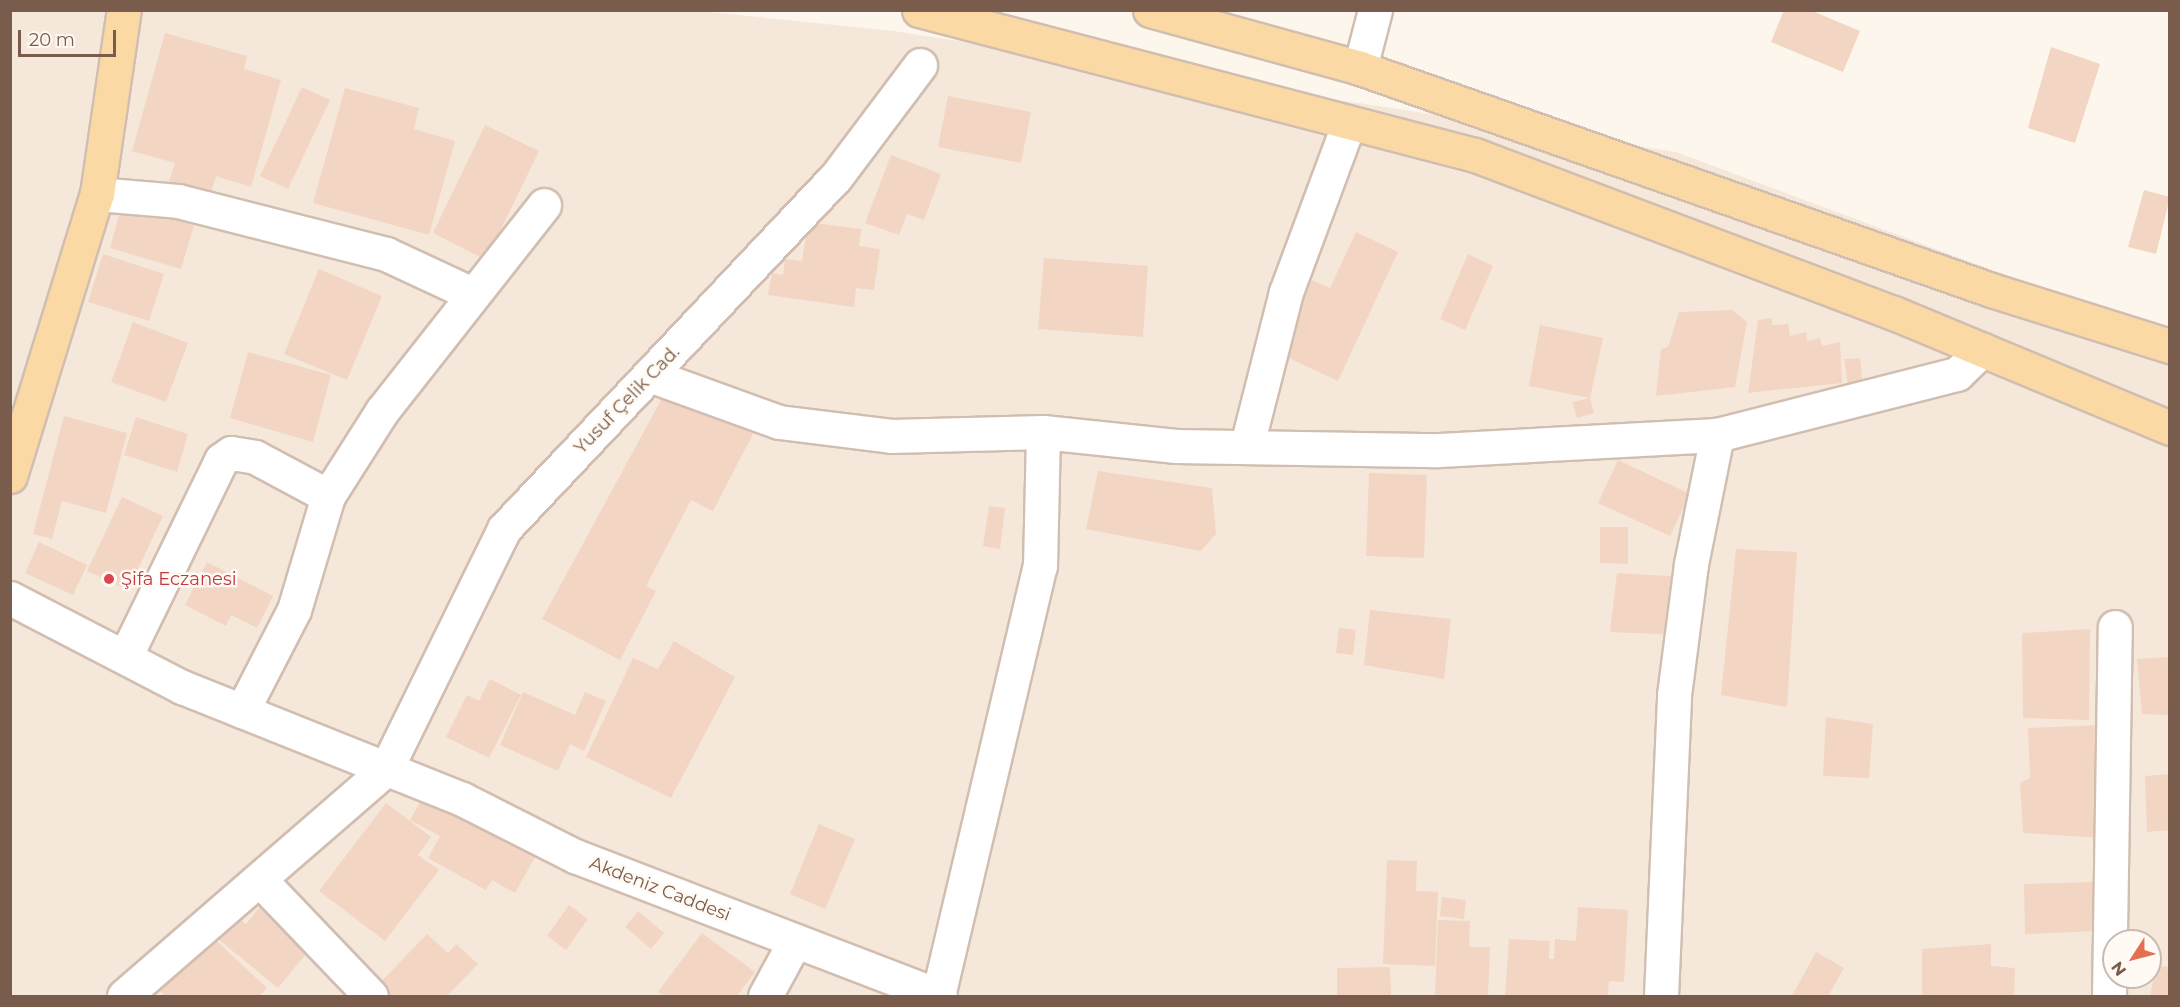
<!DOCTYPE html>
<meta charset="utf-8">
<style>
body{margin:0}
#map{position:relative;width:2180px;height:1007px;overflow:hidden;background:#fdf6ec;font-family:Montserrat,sans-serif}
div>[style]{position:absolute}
.residential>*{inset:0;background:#f5e8da}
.building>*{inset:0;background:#f3d5c3}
.roads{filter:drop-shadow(2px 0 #d1beb0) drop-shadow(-2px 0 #d1beb0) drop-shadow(0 2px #d1beb0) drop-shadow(0 -2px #d1beb0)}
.minor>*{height:33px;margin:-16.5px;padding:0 16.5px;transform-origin:16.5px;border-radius:16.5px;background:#fff}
.major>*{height:33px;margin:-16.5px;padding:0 16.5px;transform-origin:16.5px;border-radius:16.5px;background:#fbd9a5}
.dots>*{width:16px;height:16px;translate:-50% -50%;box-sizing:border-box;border:3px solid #fffaf3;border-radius:50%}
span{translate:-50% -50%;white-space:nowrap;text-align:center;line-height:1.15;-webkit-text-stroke:5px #fffaf3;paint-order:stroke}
.street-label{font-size:18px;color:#7a5c4d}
.health-label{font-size:18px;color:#be3a42}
.left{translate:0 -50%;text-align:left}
.frame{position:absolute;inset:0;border:12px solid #7a5c4d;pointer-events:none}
.north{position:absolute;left:2102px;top:929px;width:60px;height:60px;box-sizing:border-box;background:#fffaf3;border:2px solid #cabbb1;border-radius:50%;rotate:234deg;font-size:16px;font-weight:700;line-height:24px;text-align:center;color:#7a5c4d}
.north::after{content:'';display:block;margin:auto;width:21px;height:27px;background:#e76f51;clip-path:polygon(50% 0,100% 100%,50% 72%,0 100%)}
.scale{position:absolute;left:18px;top:30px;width:98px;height:27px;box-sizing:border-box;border:3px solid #7a5c4d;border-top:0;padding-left:8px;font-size:18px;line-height:21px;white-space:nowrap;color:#7a5c4d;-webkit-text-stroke:4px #fffaf3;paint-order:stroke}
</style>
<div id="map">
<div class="residential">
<div style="clip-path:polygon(evenodd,690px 10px,894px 31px,1676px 152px,2169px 336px,2169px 996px,11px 996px,10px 11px,690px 10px,2114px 941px,2150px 941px,2150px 977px,2114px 977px,2114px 941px)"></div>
</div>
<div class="building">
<div style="clip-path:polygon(1784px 10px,1810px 10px,1860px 31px,1843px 72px,1771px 42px)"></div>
<div style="clip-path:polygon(165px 33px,247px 56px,244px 69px,281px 80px,251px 187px,216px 176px,210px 196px,168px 184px,175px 163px,132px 151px)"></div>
<div style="clip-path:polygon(2051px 47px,2100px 64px,2075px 143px,2028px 128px)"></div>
<div style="clip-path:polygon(302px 87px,330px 100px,288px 189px,260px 176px)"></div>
<div style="clip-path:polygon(345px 88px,419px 108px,414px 129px,455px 141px,429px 235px,313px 203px)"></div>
<div style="clip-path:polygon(948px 96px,1031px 112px,1021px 163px,938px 147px)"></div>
<div style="clip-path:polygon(485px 125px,539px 151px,486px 260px,433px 233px)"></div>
<div style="clip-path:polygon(891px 155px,941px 174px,924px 220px,907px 214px,899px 235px,865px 223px)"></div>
<div style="clip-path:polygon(2144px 190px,2170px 197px,2156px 254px,2128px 247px)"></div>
<div style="clip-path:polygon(122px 204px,194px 225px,181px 269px,110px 248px)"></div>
<div style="clip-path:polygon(808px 222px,861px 229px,859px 246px,880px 249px,874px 290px,856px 288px,854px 307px,768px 295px,772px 273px,783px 275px,785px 259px,802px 261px)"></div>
<div style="clip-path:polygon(1356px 232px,1398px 252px,1338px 381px,1278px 353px,1312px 280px,1330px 288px)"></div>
<div style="clip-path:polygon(103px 254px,164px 274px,149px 321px,88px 302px)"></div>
<div style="clip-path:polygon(1468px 254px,1493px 266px,1465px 330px,1440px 319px)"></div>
<div style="clip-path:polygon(1044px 258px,1148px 266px,1143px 337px,1038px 329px)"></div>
<div style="clip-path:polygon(319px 269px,382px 296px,347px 380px,284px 354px)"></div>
<div style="clip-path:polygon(1732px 310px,1747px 322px,1735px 387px,1656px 396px,1661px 349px,1668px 347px,1679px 312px)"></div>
<div style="clip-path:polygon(1772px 318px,1772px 325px,1788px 324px,1790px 336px,1806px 332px,1807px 341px,1820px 338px,1822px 346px,1840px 342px,1842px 383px,1748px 393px,1758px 320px)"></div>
<div style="clip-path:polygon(133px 322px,188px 343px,166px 402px,111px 382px)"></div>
<div style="clip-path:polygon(1540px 325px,1603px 338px,1590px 398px,1529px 386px)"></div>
<div style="clip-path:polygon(248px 352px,331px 375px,313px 442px,230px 418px)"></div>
<div style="clip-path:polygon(1860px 358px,1863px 385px,1848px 386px,1844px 359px)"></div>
<div style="clip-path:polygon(667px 389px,753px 434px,713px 511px,691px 500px,646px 586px,656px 591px,620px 660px,542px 619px)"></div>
<div style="clip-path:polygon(1590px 398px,1594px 413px,1577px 418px,1572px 402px)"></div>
<div style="clip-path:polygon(64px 416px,127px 433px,106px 513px,62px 501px,52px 539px,33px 534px)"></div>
<div style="clip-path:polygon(136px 417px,188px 434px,177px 472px,124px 455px)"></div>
<div style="clip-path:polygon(1618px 460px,1690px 494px,1670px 536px,1598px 503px)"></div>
<div style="clip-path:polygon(1098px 471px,1212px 488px,1216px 534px,1201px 551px,1086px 529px)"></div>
<div style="clip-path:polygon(1369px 473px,1427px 475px,1424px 558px,1366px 556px)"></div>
<div style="clip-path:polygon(122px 497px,163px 516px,128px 590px,87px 571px)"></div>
<div style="clip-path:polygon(989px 506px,1005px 508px,1000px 549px,983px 546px)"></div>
<div style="clip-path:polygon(1600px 527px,1628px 527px,1628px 564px,1600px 563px)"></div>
<div style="clip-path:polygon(39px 542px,87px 565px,73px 595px,25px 573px)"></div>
<div style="clip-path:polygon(1736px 549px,1797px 552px,1787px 707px,1721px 695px)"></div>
<div style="clip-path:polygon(207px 562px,273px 596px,257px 628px,231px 615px,226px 626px,185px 605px)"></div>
<div style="clip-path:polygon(1617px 573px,1688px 577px,1680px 635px,1610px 632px)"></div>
<div style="clip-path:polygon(1370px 610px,1451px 619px,1444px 679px,1364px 665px)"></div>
<div style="clip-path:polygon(1339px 628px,1356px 630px,1353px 655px,1336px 653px)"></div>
<div style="clip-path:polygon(2090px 629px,2089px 720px,2023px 718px,2022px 633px)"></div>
<div style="clip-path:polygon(674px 641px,735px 677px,671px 798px,586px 757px,633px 658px,658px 669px)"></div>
<div style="clip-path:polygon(2170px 657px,2170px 715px,2142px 714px,2137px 659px)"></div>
<div style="clip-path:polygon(490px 679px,521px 695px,489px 758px,446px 737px,467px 695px,479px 701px)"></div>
<div style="clip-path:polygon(523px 692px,575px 715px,585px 692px,606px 701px,584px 751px,570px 744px,558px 771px,500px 745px)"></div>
<div style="clip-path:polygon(1826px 717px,1873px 724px,1869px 778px,1823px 776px)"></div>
<div style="clip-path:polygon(2105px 725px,2103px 838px,2023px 833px,2020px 783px,2030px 778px,2028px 728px)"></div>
<div style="clip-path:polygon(2170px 774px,2170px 830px,2147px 832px,2145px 776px)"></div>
<div style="clip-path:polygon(426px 792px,540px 848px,515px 893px,492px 880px,486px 890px,428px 858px,440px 836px,410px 820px)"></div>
<div style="clip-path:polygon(386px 803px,431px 837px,418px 855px,439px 870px,385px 941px,319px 891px)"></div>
<div style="clip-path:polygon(819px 824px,855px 839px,825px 909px,790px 894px)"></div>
<div style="clip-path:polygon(1387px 860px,1417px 861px,1416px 891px,1438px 892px,1435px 966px,1383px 964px)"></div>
<div style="clip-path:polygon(2095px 882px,2097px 931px,2025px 934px,2024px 884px)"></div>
<div style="clip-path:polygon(1442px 897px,1466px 900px,1464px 919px,1440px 916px)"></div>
<div style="clip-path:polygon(263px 903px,314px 944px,278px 988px,212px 934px,230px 912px,246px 924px)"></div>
<div style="clip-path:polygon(569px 905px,588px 919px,566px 950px,547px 936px)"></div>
<div style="clip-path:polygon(1578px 907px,1628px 910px,1624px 982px,1609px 981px,1608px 996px,1505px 996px,1509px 939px,1550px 941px,1549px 959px,1554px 959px,1555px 939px,1576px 941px)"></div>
<div style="clip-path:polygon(638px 911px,664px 933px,651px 949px,625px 927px)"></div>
<div style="clip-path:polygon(1438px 920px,1470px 921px,1469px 947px,1490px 947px,1488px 996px,1435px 996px)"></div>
<div style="clip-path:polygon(702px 933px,755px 972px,737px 996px,665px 996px,658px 992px)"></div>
<div style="clip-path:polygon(427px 934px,448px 953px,456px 944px,478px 964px,447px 996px,381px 996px,374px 989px)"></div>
<div style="clip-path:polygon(210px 935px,267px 988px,259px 996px,166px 996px,154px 986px)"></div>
<div style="clip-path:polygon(1991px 944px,1991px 966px,2015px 968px,2014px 996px,1922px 996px,1922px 949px)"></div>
<div style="clip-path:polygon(1816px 952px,1844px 968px,1828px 996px,1792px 996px)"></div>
<div style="clip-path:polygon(2156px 966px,2170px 967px,2170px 996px,2150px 996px)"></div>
<div style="clip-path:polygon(1390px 967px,1391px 995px,1337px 995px,1337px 968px)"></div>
</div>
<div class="roads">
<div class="minor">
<div style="left:1360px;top:68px;width:60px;rotate:-75.5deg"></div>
<div style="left:97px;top:194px;width:81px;rotate:4.9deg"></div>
<div style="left:178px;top:201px;width:215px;rotate:14.3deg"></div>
<div style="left:386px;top:254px;width:95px;rotate:24.9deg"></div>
<div style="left:652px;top:376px;width:135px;rotate:19.9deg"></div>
<div style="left:779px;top:422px;width:113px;rotate:7.1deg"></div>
<div style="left:891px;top:436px;width:152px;rotate:-1.5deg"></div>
<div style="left:1043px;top:432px;width:134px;rotate:6deg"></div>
<div style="left:1176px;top:446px;width:263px;rotate:0.9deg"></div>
<div style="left:1439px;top:450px;width:278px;rotate:-3.1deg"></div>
<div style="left:1717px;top:435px;width:248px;rotate:-14.3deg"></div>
<div style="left:1957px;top:374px;width:35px;rotate:-44deg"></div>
<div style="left:1247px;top:445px;width:158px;rotate:-75.7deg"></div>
<div style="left:1286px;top:292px;width:180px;rotate:-69.6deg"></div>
<div style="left:10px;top:598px;width:194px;rotate:27.4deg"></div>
<div style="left:182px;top:687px;width:302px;rotate:21.8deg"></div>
<div style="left:462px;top:799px;width:127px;rotate:26.8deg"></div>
<div style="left:575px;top:856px;width:391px;rotate:21deg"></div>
<div style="left:125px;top:657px;width:219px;rotate:-64deg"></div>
<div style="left:221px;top:460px;width:12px;rotate:-35deg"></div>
<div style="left:231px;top:453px;width:24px;rotate:9deg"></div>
<div style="left:255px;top:457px;width:83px;rotate:28.1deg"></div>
<div style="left:242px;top:711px;width:114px;rotate:-62.8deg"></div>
<div style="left:294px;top:610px;width:119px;rotate:-73.4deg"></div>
<div style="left:328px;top:496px;width:101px;rotate:-57.6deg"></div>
<div style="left:382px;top:411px;width:262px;rotate:-51.8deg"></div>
<div style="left:261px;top:881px;width:159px;rotate:46.3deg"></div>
<div style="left:124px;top:996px;width:347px;rotate:-40.9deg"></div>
<div style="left:386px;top:769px;width:267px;rotate:-63.8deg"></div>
<div style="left:504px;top:529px;width:484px;rotate:-46.7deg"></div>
<div style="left:836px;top:177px;width:140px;rotate:-53.1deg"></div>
<div style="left:765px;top:996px;width:63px;rotate:-61.4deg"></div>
<div style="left:938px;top:996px;width:442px;rotate:-76.7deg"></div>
<div style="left:1040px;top:566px;width:134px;rotate:-88.7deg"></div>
<div style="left:1661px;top:996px;width:301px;rotate:-87.5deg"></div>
<div style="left:1674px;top:695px;width:132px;rotate:-82.6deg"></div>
<div style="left:1691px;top:564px;width:132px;rotate:-78.6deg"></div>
<div style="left:2109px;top:996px;width:369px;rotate:-89.1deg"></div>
</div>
<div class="major">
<div style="left:919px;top:10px;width:575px;rotate:14.62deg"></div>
<div style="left:1475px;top:155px;width:448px;rotate:20.7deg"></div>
<div style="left:1894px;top:313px;width:299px;rotate:22.6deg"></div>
<div style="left:1150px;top:10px;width:218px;rotate:15.4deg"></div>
<div style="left:1360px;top:68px;width:669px;rotate:19.38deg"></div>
<div style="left:1991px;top:290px;width:188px;rotate:17.4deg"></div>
<div style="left:10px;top:476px;width:295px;rotate:-72.9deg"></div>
<div style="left:97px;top:194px;width:186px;rotate:-81.7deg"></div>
</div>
</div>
<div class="dots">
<div style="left:109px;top:579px;background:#e0444e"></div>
</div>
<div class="street-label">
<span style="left:627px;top:400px;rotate:-46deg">Yusuf Çelik Cad.</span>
<span style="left:660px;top:889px;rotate:21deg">Akdeniz Caddesi</span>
</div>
<div class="health-label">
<span class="left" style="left:121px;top:579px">Şifa Eczanesi</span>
</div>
<div class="frame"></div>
<div class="north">N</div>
<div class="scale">20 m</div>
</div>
